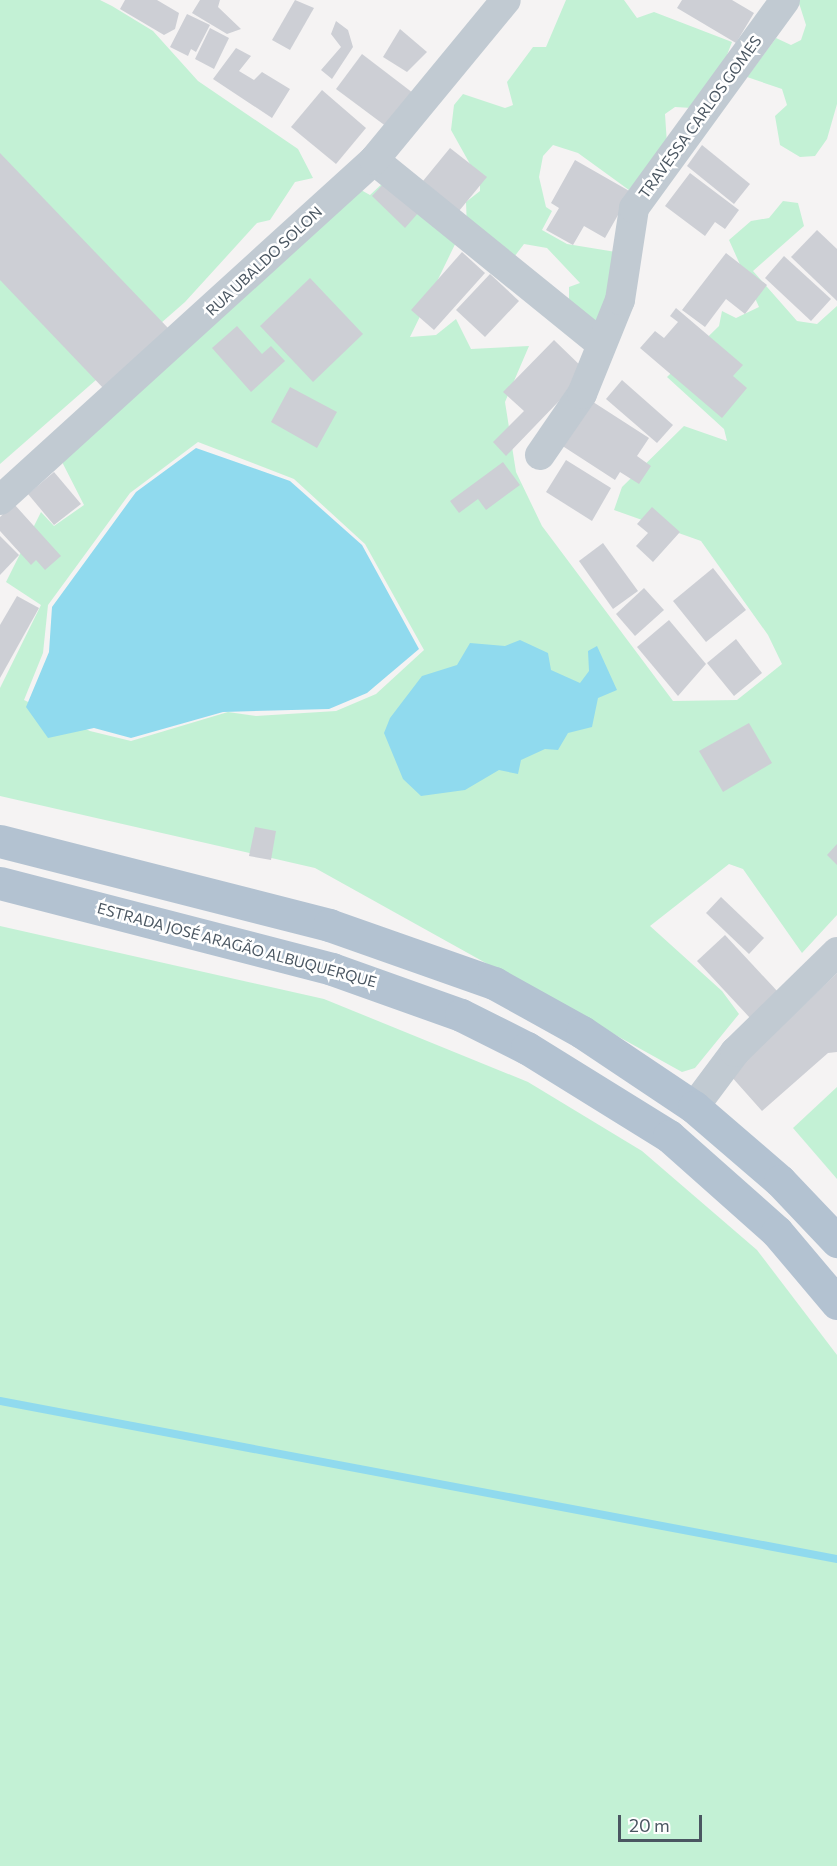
<!DOCTYPE html>
<meta charset="utf-8">
<style>
body{margin:0}
#map{position:relative;width:837px;height:1866px;overflow:hidden;background:#f5f3f3;font-family:Commissioner,sans-serif}
div>[style]{position:absolute}
.green>*{inset:0;background:#c3f1d5}
.water>*{inset:0;background:#90daee}
.stream>*{height:8px;margin:-4px;padding:0 4px;transform-origin:4px;border-radius:4px;background:#90daee}
.building>*{inset:0;background:#cdcfd5}
.street>*{height:30px;margin:-15px;padding:0 15px;transform-origin:15px;border-radius:15px;background:#c1cad2}
.primary>*{height:33px;margin:-16.5px;padding:0 16.5px;transform-origin:16.5px;border-radius:16.5px;background:#b3c2d1}
span{translate:-50% -50%;white-space:nowrap;text-align:center;line-height:1.15;-webkit-text-stroke:5px #fff;paint-order:stroke}
.street-label{font-size:15px;color:#4a5661}
.scale{position:absolute;left:618px;top:1815px;width:84px;height:27px;box-sizing:border-box;border:3px solid #4a5661;border-top:0;padding-left:8px;font-size:18px;line-height:21px;white-space:nowrap;color:#4a5661;-webkit-text-stroke:4px #fff;paint-order:stroke}
</style>
<div id="map">
<div class="green">
<div style="clip-path:polygon(0 0,100px 0,112px 6px,153px 31px,198px 81px,298px 149px,313px 178px,295px 182px,270px 220px,257px 223px,185px 302px,0 464px)"></div>
<div style="clip-path:polygon(566px 0,624px 0,637px 18px,654px 12px,732px 42px,712px 94px,692px 108px,675px 107px,665px 114px,667px 144px,629px 190px,578px 153px,553px 145px,543px 156px,539px 177px,546px 207px,552px 211px,542px 230px,567px 244px,622px 253px,595px 331px,569px 301px,569px 287px,580px 283px,547px 248px,524px 244px,511px 261px,467px 229px,466px 202px,480px 191px,480px 182px,451px 130px,454px 105px,463px 94px,505px 108px,513px 105px,507px 82px,533px 47px,546px 47px)"></div>
<div style="clip-path:polygon(798px 0,837px 0,837px 104px,827px 139px,815px 156px,800px 157px,780px 145px,775px 116px,787px 105px,782px 89px,747px 77px,776px 38px,791px 45px,801px 40px,806px 25px)"></div>
<div style="clip-path:polygon(evenodd,385px 181px,460px 234px,410px 337px,436px 335px,456px 319px,471px 349px,529px 346px,505px 402px,516px 472px,542px 526px,673px 701px,737px 700px,782px 664px,768px 635px,701px 541px,614px 510px,622px 487px,684px 426px,727px 441px,724px 429px,667px 377px,719px 326px,722px 311px,736px 318px,759px 307px,729px 240px,751px 221px,769px 218px,783px 201px,798px 203px,804px 226px,753px 271px,797px 321px,817px 324px,837px 306px,837px 915px,802px 953px,743px 869px,729px 864px,650px 926px,722px 991px,739px 1014px,695px 1068px,682px 1072px,315px 868px,0 796px,0 688px,41px 605px,6px 582px,41px 512px,54px 526px,84px 505px,60px 458px,352px 185px,370px 195px,385px 181px,198px 442px,294px 479px,365px 544px,424px 650px,376px 694px,336px 711px,256px 716px,228px 712px,131px 741px,90px 731px,24px 700px,43px 653px,48px 605px,130px 493px,198px 442px)"></div>
<div style="clip-path:polygon(0 926px,324px 999px,528px 1082px,642px 1151px,757px 1250px,837px 1355px,837px 1866px,0 1866px)"></div>
<div style="clip-path:polygon(837px 1087px,837px 1179px,793px 1128px)"></div>
</div>
<div class="water">
<div style="clip-path:polygon(196px 448px,290px 481px,362px 545px,419px 649px,367px 693px,329px 709px,223px 712px,131px 738px,94px 728px,48px 738px,26px 707px,49px 652px,52px 607px,136px 492px)"></div>
<div style="clip-path:polygon(520px 640px,548px 653px,551px 670px,580px 683px,589px 671px,588px 651px,597px 646px,617px 690px,598px 698px,592px 727px,568px 733px,558px 750px,545px 749px,521px 760px,518px 774px,499px 770px,465px 790px,421px 796px,403px 779px,384px 733px,390px 718px,422px 676px,457px 665px,470px 643px,505px 646px)"></div>
</div>
<div class="stream">
<div style="left:0;top:1401px;width:852px;rotate:10.69deg"></div>
</div>
<div class="building">
<div style="clip-path:polygon(125px 0,157px 0,179px 13px,175px 29px,164px 35px,120px 9px)"></div>
<div style="clip-path:polygon(200px 0,220px 0,218px 7px,241px 29px,227px 34px,192px 13px)"></div>
<div style="clip-path:polygon(295px 0,314px 8px,290px 50px,272px 40px)"></div>
<div style="clip-path:polygon(682px 0,732px 0,754px 13px,736px 43px,677px 8px)"></div>
<div style="clip-path:polygon(187px 14px,210px 25px,196px 52px,191px 49px,188px 56px,170px 47px)"></div>
<div style="clip-path:polygon(336px 21px,348px 30px,353px 47px,332px 79px,321px 70px,341px 47px,331px 34px)"></div>
<div style="clip-path:polygon(210px 28px,229px 38px,214px 69px,195px 59px)"></div>
<div style="clip-path:polygon(400px 29px,427px 52px,407px 72px,383px 57px)"></div>
<div style="clip-path:polygon(236px 48px,251px 56px,239px 71px,254px 80px,262px 72px,290px 89px,272px 118px,213px 79px)"></div>
<div style="clip-path:polygon(362px 54px,413px 93px,387px 127px,336px 89px)"></div>
<div style="clip-path:polygon(322px 90px,366px 128px,336px 164px,291px 127px)"></div>
<div style="clip-path:polygon(702px 145px,750px 184px,734px 204px,687px 166px)"></div>
<div style="clip-path:polygon(450px 148px,487px 177px,459px 211px,423px 181px)"></div>
<div style="clip-path:polygon(0 153px,169px 329px,105px 390px,0 280px)"></div>
<div style="clip-path:polygon(575px 160px,631px 192px,605px 238px,584px 226px,573px 245px,546px 230px,559px 208px,551px 203px)"></div>
<div style="clip-path:polygon(690px 173px,739px 210px,725px 229px,715px 222px,705px 236px,665px 206px)"></div>
<div style="clip-path:polygon(386px 181px,419px 212px,405px 228px,372px 196px)"></div>
<div style="clip-path:polygon(817px 230px,837px 249px,837px 301px,791px 257px)"></div>
<div style="clip-path:polygon(462px 252px,485px 273px,434px 330px,411px 310px)"></div>
<div style="clip-path:polygon(726px 253px,767px 285px,745px 314px,726px 299px,705px 327px,682px 310px)"></div>
<div style="clip-path:polygon(784px 256px,831px 299px,811px 321px,765px 278px)"></div>
<div style="clip-path:polygon(490px 274px,519px 301px,485px 337px,456px 310px)"></div>
<div style="clip-path:polygon(310px 278px,363px 334px,313px 382px,260px 326px)"></div>
<div style="clip-path:polygon(676px 308px,743px 365px,733px 376px,747px 388px,722px 418px,640px 348px,655px 331px,664px 338px,678px 322px,670px 316px)"></div>
<div style="clip-path:polygon(237px 326px,262px 354px,271px 346px,285px 361px,251px 392px,212px 348px)"></div>
<div style="clip-path:polygon(554px 340px,587px 372px,506px 456px,493px 442px,524px 411px,503px 392px)"></div>
<div style="clip-path:polygon(622px 380px,673px 425px,657px 443px,606px 399px)"></div>
<div style="clip-path:polygon(290px 387px,337px 412px,317px 448px,271px 422px)"></div>
<div style="clip-path:polygon(590px 400px,649px 438px,637px 456px,651px 466px,639px 484px,620px 472px,615px 480px,561px 445px)"></div>
<div style="clip-path:polygon(566px 460px,611px 488px,592px 521px,546px 492px)"></div>
<div style="clip-path:polygon(503px 462px,520px 485px,486px 510px,478px 499px,459px 513px,450px 501px)"></div>
<div style="clip-path:polygon(54px 472px,81px 504px,54px 525px,28px 494px)"></div>
<div style="clip-path:polygon(14px 504px,61px 556px,45px 570px,36px 560px,31px 565px,0 531px,0 517px)"></div>
<div style="clip-path:polygon(652px 507px,680px 532px,653px 562px,636px 546px,648px 533px,637px 524px)"></div>
<div style="clip-path:polygon(0 536px,19px 555px,0 575px)"></div>
<div style="clip-path:polygon(603px 543px,638px 591px,613px 609px,579px 561px)"></div>
<div style="clip-path:polygon(713px 568px,746px 610px,706px 642px,673px 601px)"></div>
<div style="clip-path:polygon(644px 588px,664px 610px,635px 636px,616px 614px)"></div>
<div style="clip-path:polygon(17px 596px,39px 608px,0 678px,0 625px)"></div>
<div style="clip-path:polygon(669px 620px,706px 664px,678px 696px,637px 647px)"></div>
<div style="clip-path:polygon(736px 639px,762px 673px,734px 696px,707px 663px)"></div>
<div style="clip-path:polygon(749px 723px,772px 763px,723px 792px,699px 751px)"></div>
<div style="clip-path:polygon(255px 827px,276px 831px,271px 860px,249px 856px)"></div>
<div style="clip-path:polygon(837px 844px,837px 865px,827px 855px)"></div>
<div style="clip-path:polygon(721px 897px,764px 938px,749px 954px,706px 913px)"></div>
<div style="clip-path:polygon(725px 935px,779px 993px,751px 1019px,697px 961px)"></div>
<div style="clip-path:polygon(837px 973px,837px 1052px,828px 1053px,762px 1111px,730px 1075px)"></div>
</div>
<div class="street">
<div style="left:374px;top:160px;width:292px;rotate:39deg"></div>
<div style="left:540px;top:455px;width:74px;rotate:-55.5deg"></div>
<div style="left:582px;top:394px;width:101px;rotate:-68deg"></div>
<div style="left:620px;top:300px;width:93px;rotate:-81.3deg"></div>
<div style="left:634px;top:208px;width:257px;rotate:-54deg"></div>
<div style="left:0;top:500px;width:505px;rotate:-42.27deg"></div>
<div style="left:374px;top:160px;width:207px;rotate:-50.5deg"></div>
<div style="left:694px;top:1107px;width:69px;rotate:-53.3deg"></div>
<div style="left:735px;top:1052px;width:143px;rotate:-44.4deg"></div>
</div>
<div class="primary">
<div style="left:0;top:841px;width:340px;rotate:14.3deg"></div>
<div style="left:329px;top:925px;width:175px;rotate:19.4deg"></div>
<div style="left:494px;top:983px;width:101px;rotate:29.1deg"></div>
<div style="left:582px;top:1032px;width:135px;rotate:33.8deg"></div>
<div style="left:694px;top:1107px;width:113px;rotate:40.7deg"></div>
<div style="left:780px;top:1181px;width:83px;rotate:46.5deg"></div>
<div style="left:0;top:883px;width:343px;rotate:14.5deg"></div>
<div style="left:332px;top:969px;width:137px;rotate:19.6deg"></div>
<div style="left:461px;top:1015px;width:74px;rotate:26.6deg"></div>
<div style="left:527px;top:1048px;width:167px;rotate:31.8deg"></div>
<div style="left:669px;top:1136px;width:144px;rotate:41.6deg"></div>
<div style="left:777px;top:1232px;width:93px;rotate:49.8deg"></div>
</div>
<div class="street-label">
<span style="left:700px;top:117px;rotate:-54deg">TRAVESSA CARLOS GOMES</span>
<span style="left:264px;top:261px;rotate:-43deg">RUA UBALDO SOLON</span>
<span style="left:237px;top:945px;rotate:15deg">ESTRADA JOSÉ ARAGÃO ALBUQUERQUE</span>
</div>
<div class="scale">20 m</div>
</div>
